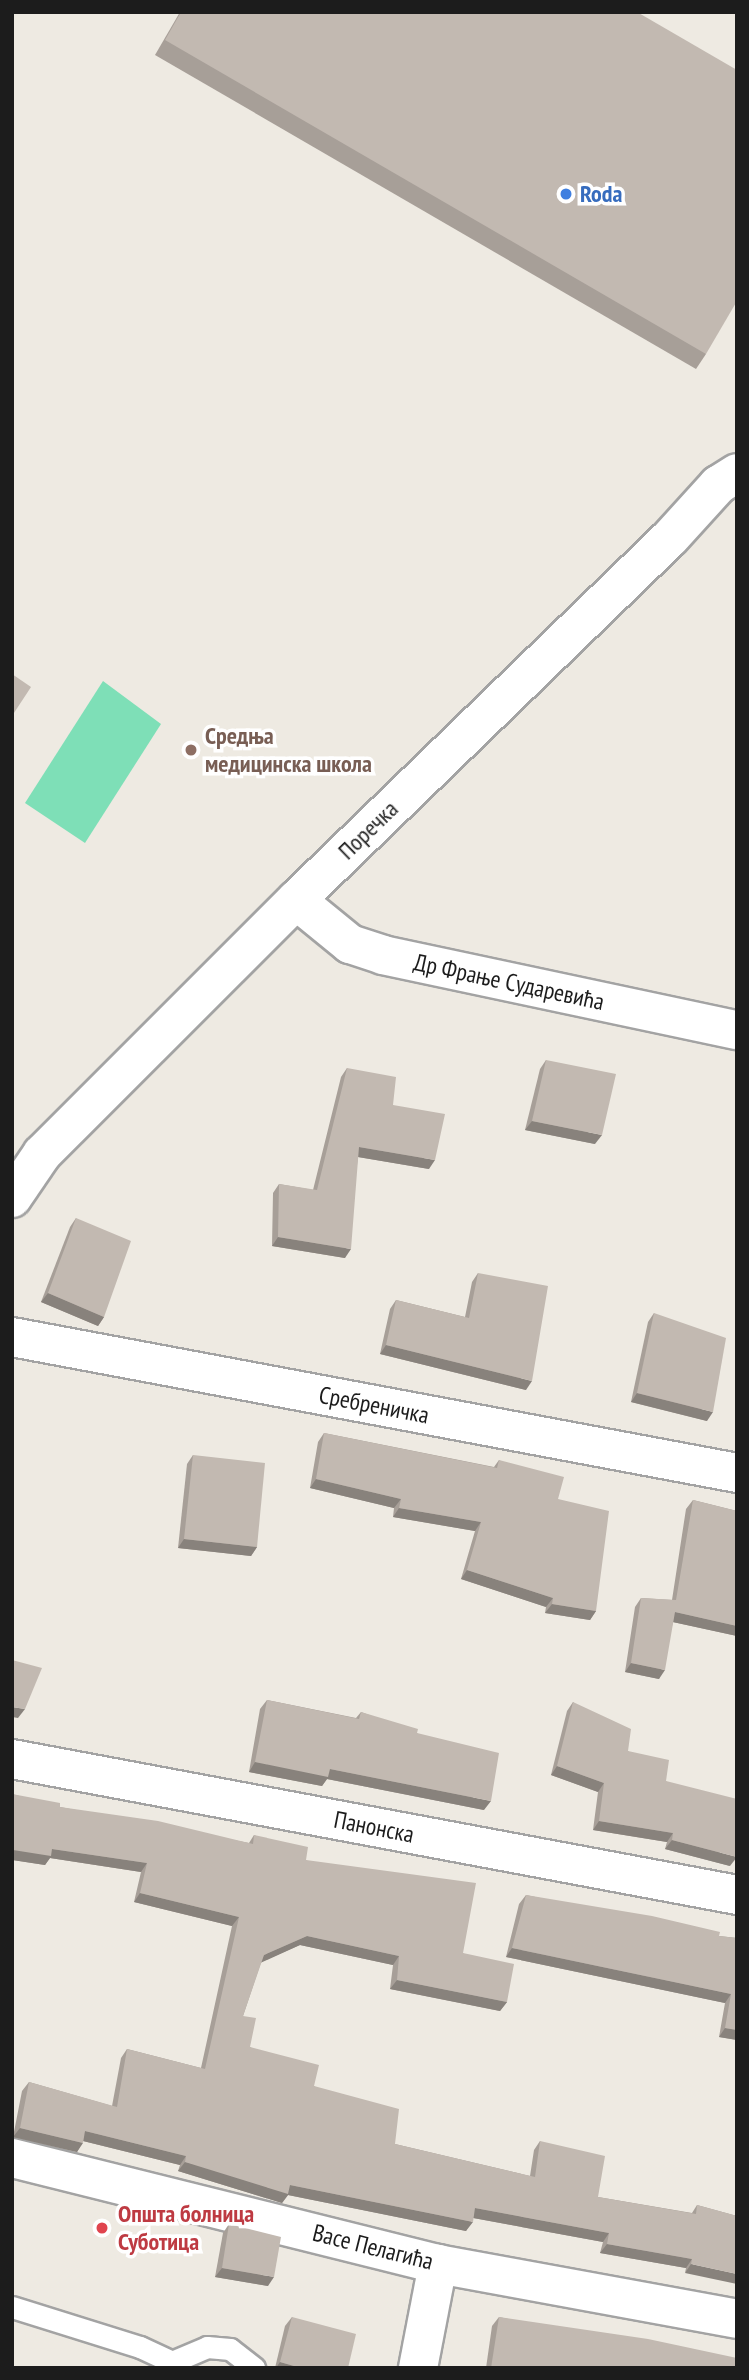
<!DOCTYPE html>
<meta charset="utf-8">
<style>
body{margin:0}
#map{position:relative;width:749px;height:2380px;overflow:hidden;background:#eeeae2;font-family:"PT Sans Narrow",sans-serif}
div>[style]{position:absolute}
.pitch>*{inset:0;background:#7edfb7}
.roads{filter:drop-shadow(2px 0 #a3a3a3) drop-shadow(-2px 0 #a3a3a3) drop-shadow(0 2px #a3a3a3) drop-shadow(0 -2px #a3a3a3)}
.lane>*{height:21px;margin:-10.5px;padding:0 10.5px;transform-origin:10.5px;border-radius:10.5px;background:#fff}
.street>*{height:38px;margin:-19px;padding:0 19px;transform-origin:19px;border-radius:19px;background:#fff}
.wall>*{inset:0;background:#a79f98}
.shaded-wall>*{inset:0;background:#88827c}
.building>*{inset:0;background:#c2b9b1}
.dots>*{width:19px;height:19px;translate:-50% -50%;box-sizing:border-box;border:4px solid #fff;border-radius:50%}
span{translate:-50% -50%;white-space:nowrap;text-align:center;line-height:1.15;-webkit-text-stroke:7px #fff;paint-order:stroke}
.shop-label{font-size:24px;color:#366cbe;font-weight:700}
.left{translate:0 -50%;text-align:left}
.education-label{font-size:24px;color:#785e54;font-weight:700}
.street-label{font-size:24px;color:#1c1c1c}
.health-label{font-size:24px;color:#be3a42;font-weight:700}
.frame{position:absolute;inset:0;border:14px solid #1c1c1c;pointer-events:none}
</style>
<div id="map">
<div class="pitch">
<div style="clip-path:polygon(103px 681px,161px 724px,85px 843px,25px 803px)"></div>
</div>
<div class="roads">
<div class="lane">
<div style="left:12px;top:2307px;width:134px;rotate:17.4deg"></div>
<div style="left:140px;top:2347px;width:35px;rotate:25deg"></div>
<div style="left:172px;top:2362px;width:8px;rotate:130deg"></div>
<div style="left:172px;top:2362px;width:38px;rotate:-23deg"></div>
<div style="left:207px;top:2347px;width:23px;rotate:5deg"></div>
<div style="left:230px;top:2349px;width:31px;rotate:38deg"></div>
</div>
<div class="street">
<div style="left:296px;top:900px;width:70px;rotate:39.2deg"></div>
<div style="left:350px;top:944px;width:35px;rotate:18deg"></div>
<div style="left:383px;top:955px;width:362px;rotate:12deg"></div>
<div style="left:12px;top:1198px;width:53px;rotate:-55.7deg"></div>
<div style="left:42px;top:1154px;width:359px;rotate:-45deg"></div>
<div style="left:296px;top:900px;width:520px;rotate:-44.07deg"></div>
<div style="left:670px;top:538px;width:72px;rotate:-47.8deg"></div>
<div style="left:718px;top:485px;width:22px;rotate:-32deg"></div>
<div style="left:12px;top:1337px;width:738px;rotate:10.62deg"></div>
<div style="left:12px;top:1759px;width:738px;rotate:10.62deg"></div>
<div style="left:12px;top:2158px;width:439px;rotate:14deg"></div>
<div style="left:438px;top:2264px;width:304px;rotate:10.4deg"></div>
<div style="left:418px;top:2368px;width:106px;rotate:-79.1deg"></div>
</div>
</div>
<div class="wall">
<div style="clip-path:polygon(180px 12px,637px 12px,706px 354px,696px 369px,155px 55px)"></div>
<div style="clip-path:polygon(546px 1060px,595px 1144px,525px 1130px,540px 1069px)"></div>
<div style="clip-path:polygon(347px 1068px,393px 1105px,429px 1169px,358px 1157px,345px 1258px,272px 1246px,273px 1193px,279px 1184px,313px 1190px,341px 1077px)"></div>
<div style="clip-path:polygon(76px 1218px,104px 1317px,98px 1326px,41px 1302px,70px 1227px)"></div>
<div style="clip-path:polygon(478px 1273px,526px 1390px,380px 1354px,390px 1309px,396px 1300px,465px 1317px,472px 1282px)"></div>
<div style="clip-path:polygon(654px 1313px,707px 1421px,631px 1402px,648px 1322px)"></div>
<div style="clip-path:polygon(324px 1433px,494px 1467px,499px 1460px,558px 1499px,596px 1611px,590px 1620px,545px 1613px,546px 1607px,461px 1579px,475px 1531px,393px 1517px,394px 1508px,310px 1488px,318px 1442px)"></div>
<div style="clip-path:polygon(193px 1455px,257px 1547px,251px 1556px,178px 1548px,187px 1464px)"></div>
<div style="clip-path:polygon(693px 1500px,737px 1511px,737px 1636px,673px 1622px,659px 1679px,625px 1672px,635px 1607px,641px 1598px,672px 1600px,686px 1509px)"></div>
<div style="clip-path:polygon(267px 1700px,356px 1718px,361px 1712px,417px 1733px,484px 1810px,327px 1779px,322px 1786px,249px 1772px,260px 1709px)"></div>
<div style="clip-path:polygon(573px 1702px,628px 1751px,666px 1781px,730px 1866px,665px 1849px,667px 1842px,593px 1830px,598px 1792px,551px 1775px,567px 1711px)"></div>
<div style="clip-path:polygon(12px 1794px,60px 1807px,249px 1843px,254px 1835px,306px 1860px,463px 1953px,507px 2002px,500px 2011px,390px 1989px,393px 1965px,300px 1945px,261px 1962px,243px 2016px,250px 2047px,314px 2086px,395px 2144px,530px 2176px,534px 2150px,540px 2141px,598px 2197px,692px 2213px,697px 2205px,737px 2216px,685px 2273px,686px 2268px,600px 2253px,603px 2242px,473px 2218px,466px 2231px,288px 2195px,282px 2203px,178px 2171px,180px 2165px,83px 2141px,77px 2152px,13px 2137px,22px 2091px,29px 2082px,112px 2106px,121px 2058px,127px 2049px,201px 2068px,232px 1926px,134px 1902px,141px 1872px,50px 1858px,45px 1865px,13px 1860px)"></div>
<div style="clip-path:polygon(526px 1895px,719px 1936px,737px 1938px,737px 2040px,719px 2037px,725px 2003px,506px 1957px,519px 1904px)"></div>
<div style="clip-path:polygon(229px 2224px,268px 2286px,215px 2277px,223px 2233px)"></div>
<div style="clip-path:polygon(292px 2317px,348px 2368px,275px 2368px,285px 2326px)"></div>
<div style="clip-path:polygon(499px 2317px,737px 2368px,486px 2368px,492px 2326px)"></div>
</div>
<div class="shaded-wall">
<div style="clip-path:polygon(532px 1121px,602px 1135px,595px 1144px,525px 1130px)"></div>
<div style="clip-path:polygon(359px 1147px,435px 1160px,429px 1169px,352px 1156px)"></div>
<div style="clip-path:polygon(278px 1237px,351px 1249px,345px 1258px,272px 1246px)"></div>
<div style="clip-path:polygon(48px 1293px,104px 1317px,98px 1326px,41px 1302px)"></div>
<div style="clip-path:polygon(386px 1345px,532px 1381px,526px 1390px,380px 1354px)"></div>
<div style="clip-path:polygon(637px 1393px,713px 1412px,707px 1421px,631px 1402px)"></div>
<div style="clip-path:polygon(316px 1479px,401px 1499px,394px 1508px,310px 1488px)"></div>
<div style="clip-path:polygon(399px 1508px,481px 1522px,475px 1531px,393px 1517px)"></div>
<div style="clip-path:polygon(184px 1539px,257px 1547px,251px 1556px,178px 1548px)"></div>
<div style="clip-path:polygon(467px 1570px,553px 1598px,546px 1607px,461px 1579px)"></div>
<div style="clip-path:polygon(552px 1604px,596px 1611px,590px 1620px,545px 1613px)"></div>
<div style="clip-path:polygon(675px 1612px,737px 1626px,737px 1636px,668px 1621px)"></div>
<div style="clip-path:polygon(631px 1663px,665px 1670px,659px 1679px,625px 1672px)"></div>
<div style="clip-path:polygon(12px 1707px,25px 1709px,18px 1718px,12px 1717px)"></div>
<div style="clip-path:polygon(255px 1762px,330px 1769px,491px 1801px,484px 1810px,327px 1779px,322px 1786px,249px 1772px)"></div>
<div style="clip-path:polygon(557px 1766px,604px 1783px,598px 1792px,551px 1775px)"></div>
<div style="clip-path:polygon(599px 1821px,673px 1833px,667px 1842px,593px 1830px)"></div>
<div style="clip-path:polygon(672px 1840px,737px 1857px,730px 1866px,665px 1849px)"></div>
<div style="clip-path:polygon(52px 1849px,147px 1863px,141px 1872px,50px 1858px,45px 1865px,12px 1860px,13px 1850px)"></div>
<div style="clip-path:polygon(140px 1893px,239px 1917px,232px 1926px,134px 1902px)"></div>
<div style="clip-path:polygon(307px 1936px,399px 1956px,393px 1965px,300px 1945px,258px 1964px,264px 1955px)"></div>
<div style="clip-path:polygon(512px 1948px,731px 1994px,725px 2003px,506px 1957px)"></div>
<div style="clip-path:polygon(397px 1980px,507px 2002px,500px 2011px,390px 1989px)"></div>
<div style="clip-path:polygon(725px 2028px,737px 2030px,737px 2040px,719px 2037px)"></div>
<div style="clip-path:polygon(20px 2128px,83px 2143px,77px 2152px,13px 2137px)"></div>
<div style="clip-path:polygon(85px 2131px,186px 2156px,180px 2165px,79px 2140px)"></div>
<div style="clip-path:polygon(185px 2162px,290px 2185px,473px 2222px,466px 2231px,288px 2195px,282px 2203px,178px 2171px)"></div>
<div style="clip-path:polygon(475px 2208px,609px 2233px,603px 2242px,468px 2217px)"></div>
<div style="clip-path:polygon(607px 2244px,692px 2259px,686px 2268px,600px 2253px)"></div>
<div style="clip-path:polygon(691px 2264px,737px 2274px,737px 2284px,685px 2273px)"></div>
<div style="clip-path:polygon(222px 2268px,274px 2277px,268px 2286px,215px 2277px)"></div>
<div style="clip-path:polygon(280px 2362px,301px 2368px,276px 2368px)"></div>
</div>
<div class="building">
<div style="clip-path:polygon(181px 12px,637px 12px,737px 70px,737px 301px,706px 354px,165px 40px)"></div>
<div style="clip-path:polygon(12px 674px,31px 687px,12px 716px)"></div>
<div style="clip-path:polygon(546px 1060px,616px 1074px,602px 1135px,532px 1121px)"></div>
<div style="clip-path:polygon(347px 1068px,396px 1077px,393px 1105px,445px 1114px,435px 1160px,359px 1147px,351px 1249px,278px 1237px,279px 1184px,317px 1190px)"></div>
<div style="clip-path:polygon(76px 1218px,131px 1241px,104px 1317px,48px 1293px)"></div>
<div style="clip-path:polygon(478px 1273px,548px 1286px,532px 1381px,386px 1345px,396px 1300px,469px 1318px)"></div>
<div style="clip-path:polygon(654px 1313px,726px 1338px,713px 1412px,637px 1393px)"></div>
<div style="clip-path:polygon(324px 1433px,497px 1468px,499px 1460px,564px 1477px,558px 1499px,609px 1511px,596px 1611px,552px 1604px,553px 1598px,467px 1570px,481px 1522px,399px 1508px,401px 1499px,316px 1479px)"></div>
<div style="clip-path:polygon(193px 1455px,265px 1463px,257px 1547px,184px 1539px)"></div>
<div style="clip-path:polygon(693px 1500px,737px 1511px,737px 1626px,675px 1612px,665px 1670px,631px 1663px,641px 1598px,676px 1600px)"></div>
<div style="clip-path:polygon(12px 1660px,42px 1668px,25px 1709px,12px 1707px)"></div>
<div style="clip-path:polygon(267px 1700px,359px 1719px,361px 1712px,418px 1729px,417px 1733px,499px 1753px,491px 1801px,330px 1769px,328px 1777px,255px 1762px)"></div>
<div style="clip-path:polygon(573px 1702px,631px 1729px,628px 1751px,669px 1760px,666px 1781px,737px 1799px,737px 1857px,672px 1840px,673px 1833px,599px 1821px,604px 1783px,557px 1766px)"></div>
<div style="clip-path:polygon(12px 1794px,60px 1803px,60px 1807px,158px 1821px,253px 1844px,254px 1835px,308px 1847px,306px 1860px,476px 1883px,463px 1953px,514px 1964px,507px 2002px,397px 1980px,399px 1956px,307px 1936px,264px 1955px,243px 2016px,256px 2018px,250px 2047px,319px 2065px,314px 2086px,399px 2109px,395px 2144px,535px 2177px,540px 2141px,605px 2156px,598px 2197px,696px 2214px,697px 2205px,737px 2216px,737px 2274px,691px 2264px,692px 2259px,607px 2244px,609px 2233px,475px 2208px,473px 2222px,290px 2185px,288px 2194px,185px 2162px,186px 2156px,85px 2131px,83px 2143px,20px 2128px,29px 2082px,117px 2107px,127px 2049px,205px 2069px,239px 1917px,140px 1893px,147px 1863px,52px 1849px,51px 1856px,13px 1850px,12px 1866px)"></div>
<div style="clip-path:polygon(526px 1895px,652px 1916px,720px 1932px,719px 1936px,737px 1938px,737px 2030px,725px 2028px,731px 1994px,512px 1948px)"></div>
<div style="clip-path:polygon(229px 2224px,281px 2237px,274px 2277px,222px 2268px)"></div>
<div style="clip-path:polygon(292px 2317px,356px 2334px,348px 2368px,301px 2368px,280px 2362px)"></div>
<div style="clip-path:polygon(499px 2317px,648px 2339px,737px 2358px,737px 2368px,491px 2368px)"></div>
</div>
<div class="dots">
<div style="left:566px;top:194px;background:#3f7fe0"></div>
<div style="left:191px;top:750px;background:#8d6e63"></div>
<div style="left:102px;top:2228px;background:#e0444e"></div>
</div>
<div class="shop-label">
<span class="left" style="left:580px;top:194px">Roda</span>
</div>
<div class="education-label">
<span class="left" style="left:205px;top:750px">Средња<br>медицинска школа</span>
</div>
<div class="street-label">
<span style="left:368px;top:830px;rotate:-44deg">Поречка</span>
<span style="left:509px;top:982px;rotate:12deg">Др Фрање Сударевића</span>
<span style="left:374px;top:1405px;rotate:11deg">Сребреничка</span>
<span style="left:374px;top:1827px;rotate:11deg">Панонска</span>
<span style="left:373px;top:2247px;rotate:14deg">Васе Пелагића</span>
</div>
<div class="health-label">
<span class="left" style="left:118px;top:2228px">Општа болница<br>Суботица</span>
</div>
<div class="frame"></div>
</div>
